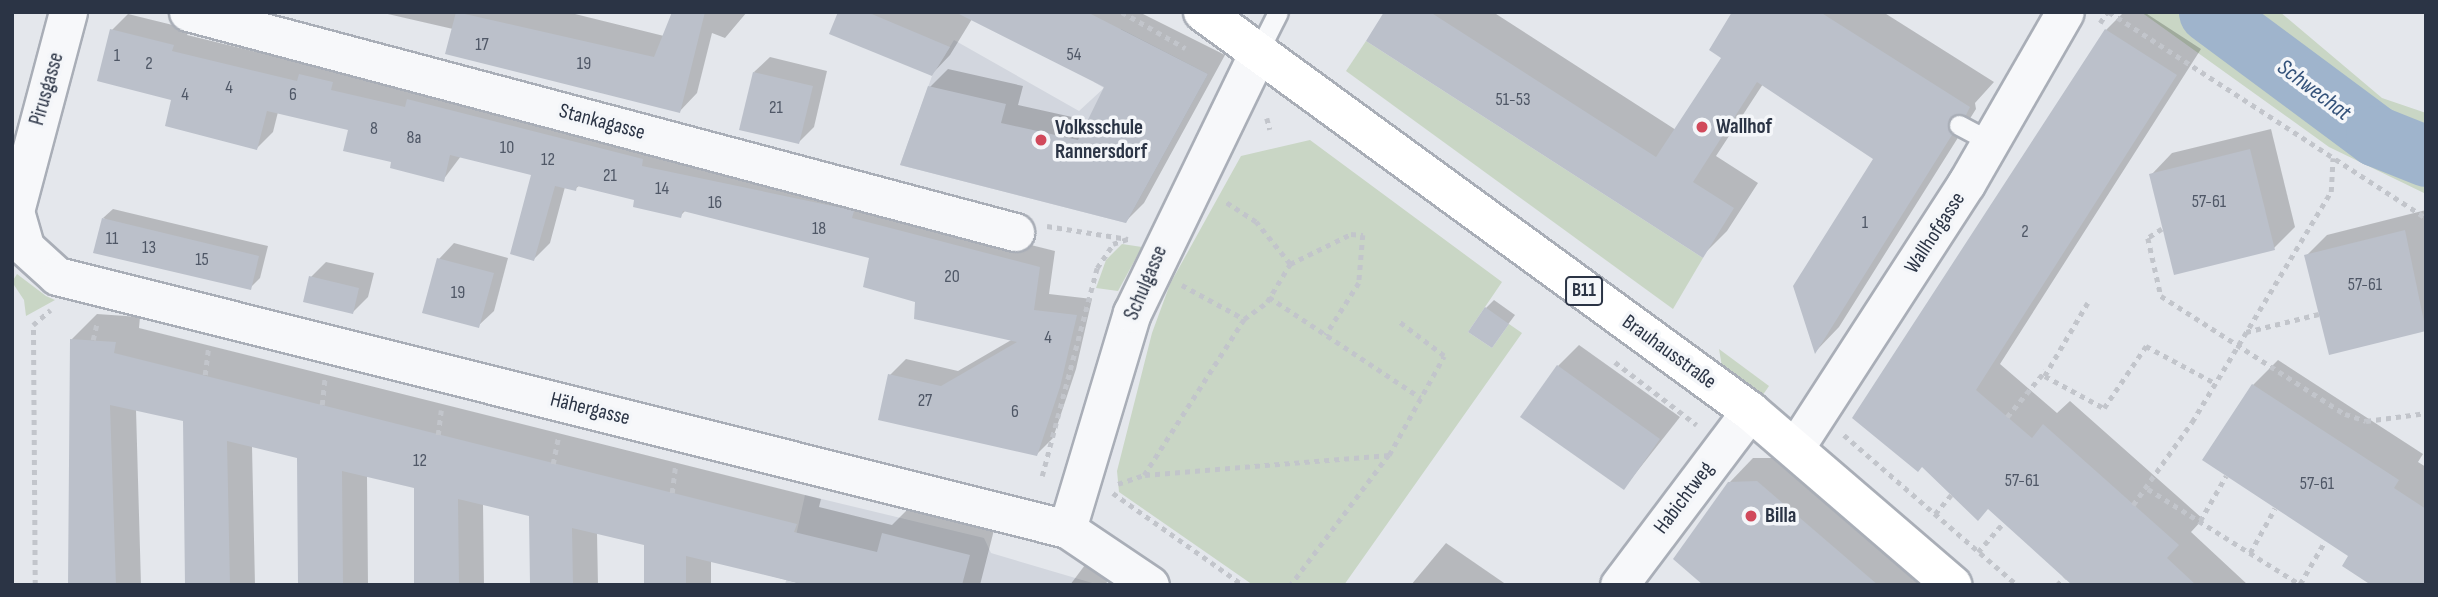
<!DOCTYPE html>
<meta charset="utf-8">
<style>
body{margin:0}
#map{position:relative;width:2438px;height:597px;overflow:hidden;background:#e4e7ec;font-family:"Sofia Sans Condensed",sans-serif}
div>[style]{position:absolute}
.built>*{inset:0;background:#d2d6de}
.green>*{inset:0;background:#c9d6c5}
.shadow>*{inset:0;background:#0003}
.river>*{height:61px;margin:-30.5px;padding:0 30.5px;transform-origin:30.5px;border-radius:30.5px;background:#9fb4cc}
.building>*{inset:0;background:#bbc0ca}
.path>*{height:4.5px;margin-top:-2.25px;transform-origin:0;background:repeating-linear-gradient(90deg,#c2c5cb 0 5px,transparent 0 10px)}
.roads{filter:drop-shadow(2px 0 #a9aeb7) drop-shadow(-2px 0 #a9aeb7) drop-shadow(0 2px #a9aeb7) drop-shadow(0 -2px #a9aeb7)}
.lane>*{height:19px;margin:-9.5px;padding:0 9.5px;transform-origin:9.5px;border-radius:9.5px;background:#f7f8fa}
.street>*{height:37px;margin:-18.5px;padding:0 18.5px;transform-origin:18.5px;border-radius:18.5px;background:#f7f8fa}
.primary>*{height:38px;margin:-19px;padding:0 19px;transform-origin:19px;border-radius:19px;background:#fff}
.dots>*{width:19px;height:19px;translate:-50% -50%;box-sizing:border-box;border:4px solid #f4f6f9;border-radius:50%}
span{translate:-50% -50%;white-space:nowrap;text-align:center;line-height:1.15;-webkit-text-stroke:7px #f4f6f9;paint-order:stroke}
.number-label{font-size:18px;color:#4f5766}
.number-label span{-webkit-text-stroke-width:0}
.shield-label span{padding:2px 5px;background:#f4f6f9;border:2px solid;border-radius:5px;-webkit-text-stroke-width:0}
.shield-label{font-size:19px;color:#2b3445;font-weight:700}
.street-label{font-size:21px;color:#2b3445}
.poi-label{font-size:21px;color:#2b3445;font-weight:700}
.left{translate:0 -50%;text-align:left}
.water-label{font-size:23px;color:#34527a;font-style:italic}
.frame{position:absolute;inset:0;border:14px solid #2b3445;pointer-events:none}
</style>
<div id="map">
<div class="built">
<div style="clip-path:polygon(1121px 29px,1208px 74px,1126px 223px,900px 165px,932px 76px,954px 40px,1079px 111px,1104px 88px,1094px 82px)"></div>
<div style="clip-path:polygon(805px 495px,984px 538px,991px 553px,1099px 585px,785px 585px)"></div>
</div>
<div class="green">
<div style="clip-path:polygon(2141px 12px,2280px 12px,2382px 98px,2426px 113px,2426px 194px,2329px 147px)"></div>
<div style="clip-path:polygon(1366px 41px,1703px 258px,1673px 309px,1346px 71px)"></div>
<div style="clip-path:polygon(1310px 140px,1502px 282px,1468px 332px,1492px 348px,1509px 324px,1522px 333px,1344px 585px,1253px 585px,1119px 492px,1117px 471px,1152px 333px,1170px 284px,1241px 156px)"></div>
<div style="clip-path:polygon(1122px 244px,1142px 247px,1118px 291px,1096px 288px,1106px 260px)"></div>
<div style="clip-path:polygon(17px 274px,46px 296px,55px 300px,26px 316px,24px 300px,12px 282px)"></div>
<div style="clip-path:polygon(1719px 349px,1769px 386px,1760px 399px,1723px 372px)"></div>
</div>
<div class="shadow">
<div style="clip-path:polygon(379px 12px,567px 12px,664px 36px,673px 12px,747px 12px,725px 38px,712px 33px,697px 93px,679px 112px,453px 29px)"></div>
<div style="clip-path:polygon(840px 12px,1139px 12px,1225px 55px,1144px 203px,1126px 221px,930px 87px,948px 69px,1023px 86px,1018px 105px,1090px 121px,1107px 86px,972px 19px,950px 55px,932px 74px)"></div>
<div style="clip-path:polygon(1386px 12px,1493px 12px,1676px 130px,1724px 57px,1734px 12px,1883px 12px,1994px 82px,1975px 103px,1976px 109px,1839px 327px,1816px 351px,1876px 159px,1763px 84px,1716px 156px,1758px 183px,1727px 231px,1703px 255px)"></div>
<div style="clip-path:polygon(2124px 12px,2144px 12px,2201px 49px,2000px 364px,2057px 413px,2070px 401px,2203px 519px,2191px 532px,2248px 585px,2075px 585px,1989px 508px,1854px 418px,2106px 30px)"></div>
<div style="clip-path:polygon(128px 14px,189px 29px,187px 35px,311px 65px,317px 59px,348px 66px,346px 74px,1055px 251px,1049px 294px,1092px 299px,1076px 369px,1053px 438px,1037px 454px,890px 375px,906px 359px,958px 371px,1013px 339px,917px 300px,871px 257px,686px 210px,680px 216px,636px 198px,580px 185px,575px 189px,565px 187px,550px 243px,534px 259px,533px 174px,461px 156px,443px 180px,393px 160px,351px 129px,278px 112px,273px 132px,257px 148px,173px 99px,112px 30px)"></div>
<div style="clip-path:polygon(770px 57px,827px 71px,814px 127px,799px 142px,754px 72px)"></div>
<div style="clip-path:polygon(2271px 129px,2295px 227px,2274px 248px,2151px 175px,2172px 153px)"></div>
<div style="clip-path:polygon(113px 209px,268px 246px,260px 278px,250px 288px,103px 218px)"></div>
<div style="clip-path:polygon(2426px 210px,2426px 329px,2330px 353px,2306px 256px,2327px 235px)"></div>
<div style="clip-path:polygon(454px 243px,508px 258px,494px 311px,478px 326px,439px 259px)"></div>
<div style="clip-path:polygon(326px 262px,374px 273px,368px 297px,353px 312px,311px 277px)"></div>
<div style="clip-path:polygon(1494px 300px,1515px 315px,1492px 346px,1486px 308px)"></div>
<div style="clip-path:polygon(97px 314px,140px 317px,139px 328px,821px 499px,819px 507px,892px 525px,908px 509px,994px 530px,980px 585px,806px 585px,711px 560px,711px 585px,646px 585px,645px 544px,597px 532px,598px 585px,532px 585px,531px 515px,483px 503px,484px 585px,416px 585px,415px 486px,367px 475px,368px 585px,300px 585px,298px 457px,252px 446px,255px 585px,186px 585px,185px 420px,136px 409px,141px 585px,70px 585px,72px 339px)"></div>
<div style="clip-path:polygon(1579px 345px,1680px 417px,1624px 488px,1558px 366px)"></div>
<div style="clip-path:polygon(2278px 360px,2423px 454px,2418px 462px,2426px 467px,2426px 585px,2350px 555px,2253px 385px)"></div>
<div style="clip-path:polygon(1753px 458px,1781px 458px,1925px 585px,1706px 585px,1729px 483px)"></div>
<div style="clip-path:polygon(1446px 543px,1507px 585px,1411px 585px)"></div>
<div style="clip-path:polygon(1088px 561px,1111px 568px,1106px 585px,1070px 585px)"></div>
</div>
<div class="river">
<div style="left:2209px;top:12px;width:208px;rotate:36.6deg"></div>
<div style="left:2376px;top:136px;width:54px;rotate:21.8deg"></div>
</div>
<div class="building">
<div style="clip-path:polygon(456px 12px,654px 57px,672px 12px,705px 12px,680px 113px,445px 54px)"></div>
<div style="clip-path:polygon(838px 12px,867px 12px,950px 47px,932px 76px,829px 34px)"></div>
<div style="clip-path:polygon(955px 12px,1087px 12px,1208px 74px,1126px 223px,900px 165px,928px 86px,1006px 104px,1001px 123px,1078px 140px,1104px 87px)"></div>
<div style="clip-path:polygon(1384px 12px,1430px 12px,1656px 157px,1721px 58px,1709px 50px,1732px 12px,1820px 12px,1970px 107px,1966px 115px,1949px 119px,1952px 135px,1815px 354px,1793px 286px,1873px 159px,1757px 82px,1693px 182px,1734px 208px,1703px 258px,1366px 41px)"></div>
<div style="clip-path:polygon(110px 29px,174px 45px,172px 51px,297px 81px,299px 74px,333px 82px,331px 90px,405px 107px,407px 99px,643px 159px,642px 166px,842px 208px,854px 211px,852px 218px,1040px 267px,1034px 310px,1077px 315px,1060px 387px,1037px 456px,878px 420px,888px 374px,941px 386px,1017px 342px,914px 319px,915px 302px,863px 287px,869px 258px,683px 211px,681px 218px,633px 207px,634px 200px,577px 186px,576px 191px,555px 186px,534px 261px,510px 254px,531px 175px,450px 155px,444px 182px,390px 168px,391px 162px,343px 151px,348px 130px,267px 111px,257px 150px,165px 126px,171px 100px,97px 81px)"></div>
<div style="clip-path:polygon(2105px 29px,2177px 75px,1976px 390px,2032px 438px,2043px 424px,2179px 545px,2167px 558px,2196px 585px,2072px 585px,1988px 509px,1978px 521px,1922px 467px,1918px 472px,1852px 418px)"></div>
<div style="clip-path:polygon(753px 72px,813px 86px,799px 144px,739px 130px)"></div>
<div style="clip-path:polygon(2250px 149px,2275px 250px,2174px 275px,2149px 174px)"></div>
<div style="clip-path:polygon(102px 218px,259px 256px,251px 290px,93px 253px)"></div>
<div style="clip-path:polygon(2405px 230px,2426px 331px,2329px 355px,2304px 255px)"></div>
<div style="clip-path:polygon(437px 258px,494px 273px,479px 328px,422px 313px)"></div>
<div style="clip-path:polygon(309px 276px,359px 288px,353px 314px,303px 302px)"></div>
<div style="clip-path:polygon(1485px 307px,1509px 324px,1492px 348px,1468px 332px)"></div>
<div style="clip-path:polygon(70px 339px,116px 342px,114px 353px,797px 524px,794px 532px,877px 552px,882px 533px,970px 555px,962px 585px,806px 585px,686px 556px,686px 585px,644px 585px,644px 545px,572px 528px,573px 585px,530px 585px,529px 516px,458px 499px,459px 585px,414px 585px,414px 488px,342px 471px,343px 585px,298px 585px,297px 458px,227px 441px,230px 585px,185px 585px,183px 421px,110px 405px,116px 585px,68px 585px)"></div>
<div style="clip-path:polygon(1557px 365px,1660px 439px,1624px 490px,1520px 417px)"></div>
<div style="clip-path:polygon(2252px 384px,2399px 480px,2394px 488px,2426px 509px,2426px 585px,2371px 585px,2342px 566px,2348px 556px,2202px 460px)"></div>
<div style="clip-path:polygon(1757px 481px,1878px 585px,1703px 585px,1673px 559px,1728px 482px)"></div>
</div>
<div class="path">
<div style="left:1122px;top:12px;width:73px;rotate:29.7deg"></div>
<div style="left:2109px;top:12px;width:378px;rotate:33deg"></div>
<div style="left:2100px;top:23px;width:13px;rotate:-58deg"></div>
<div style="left:1267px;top:118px;width:12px;rotate:76deg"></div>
<div style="left:1047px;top:226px;width:82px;rotate:9.1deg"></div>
<div style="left:2162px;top:229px;width:17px;rotate:147deg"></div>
<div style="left:2148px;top:238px;width:59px;rotate:77.4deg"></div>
<div style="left:2161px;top:296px;width:219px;rotate:32.7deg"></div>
<div style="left:2345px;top:414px;width:22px;rotate:18deg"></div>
<div style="left:2366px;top:421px;width:61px;rotate:-7.6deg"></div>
<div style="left:1290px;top:264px;width:68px;rotate:-26.2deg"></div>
<div style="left:1351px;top:234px;width:12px;rotate:5deg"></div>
<div style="left:1363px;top:235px;width:48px;rotate:94.8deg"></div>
<div style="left:1359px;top:283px;width:62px;rotate:122.4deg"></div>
<div style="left:1182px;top:285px;width:71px;rotate:28.7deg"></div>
<div style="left:1244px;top:319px;width:29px;rotate:-36deg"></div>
<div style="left:1267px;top:302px;width:44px;rotate:-58.8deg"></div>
<div style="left:1290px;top:264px;width:54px;rotate:-129deg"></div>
<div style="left:1256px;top:222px;width:38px;rotate:-147deg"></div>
<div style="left:1269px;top:297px;width:182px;rotate:33.6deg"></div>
<div style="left:2088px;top:303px;width:85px;rotate:120.5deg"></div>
<div style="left:2045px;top:376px;width:67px;rotate:28.5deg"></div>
<div style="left:2104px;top:408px;width:75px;rotate:-55.9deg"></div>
<div style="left:2146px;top:346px;width:78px;rotate:28.2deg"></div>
<div style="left:2246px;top:332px;width:75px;rotate:-13.9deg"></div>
<div style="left:93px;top:340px;width:18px;rotate:-77deg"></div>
<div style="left:1615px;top:362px;width:103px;rotate:37.5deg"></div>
<div style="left:205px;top:375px;width:26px;rotate:-83deg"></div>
<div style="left:322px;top:405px;width:27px;rotate:-84deg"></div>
<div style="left:2007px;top:417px;width:60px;rotate:-50.4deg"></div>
<div style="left:438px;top:435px;width:25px;rotate:-83deg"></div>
<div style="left:1844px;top:435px;width:229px;rotate:40.9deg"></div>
<div style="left:1389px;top:455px;width:113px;rotate:-60.9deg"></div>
<div style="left:1444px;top:356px;width:58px;rotate:-142.7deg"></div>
<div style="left:553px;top:464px;width:26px;rotate:-79deg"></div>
<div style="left:1145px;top:475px;width:245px;rotate:-4.7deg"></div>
<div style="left:1389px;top:455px;width:163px;rotate:127deg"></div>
<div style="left:1042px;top:476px;width:215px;rotate:-75.2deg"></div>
<div style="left:1097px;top:268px;width:29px;rotate:-56deg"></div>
<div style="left:1113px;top:244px;width:18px;rotate:-19deg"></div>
<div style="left:1118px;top:484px;width:28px;rotate:-19deg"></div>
<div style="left:1144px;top:475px;width:185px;rotate:-57.3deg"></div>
<div style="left:2148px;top:489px;width:181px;rotate:32.1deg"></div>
<div style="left:672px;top:493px;width:26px;rotate:-83deg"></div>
<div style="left:1113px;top:493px;width:159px;rotate:35.3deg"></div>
<div style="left:2133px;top:505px;width:102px;rotate:-54.6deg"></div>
<div style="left:2192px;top:422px;width:269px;rotate:-58.9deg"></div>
<div style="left:2331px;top:192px;width:34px;rotate:-87deg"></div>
<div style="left:1935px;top:514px;width:25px;rotate:-50deg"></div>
<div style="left:2200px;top:521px;width:52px;rotate:-60deg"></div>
<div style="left:1978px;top:552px;width:38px;rotate:-49deg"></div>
<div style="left:2250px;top:553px;width:51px;rotate:-60.9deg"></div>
<div style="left:2300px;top:584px;width:50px;rotate:-59.8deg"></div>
<div style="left:35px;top:585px;width:260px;rotate:-90.4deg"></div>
<div style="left:33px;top:325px;width:23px;rotate:-41deg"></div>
<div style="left:2057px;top:585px;width:10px;rotate:-45deg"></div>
</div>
<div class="roads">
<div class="lane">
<div style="left:1259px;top:50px;width:42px;rotate:-63.4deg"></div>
<div style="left:1959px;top:125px;width:36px;rotate:28deg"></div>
</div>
<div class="street">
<div style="left:68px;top:12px;width:206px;rotate:104.9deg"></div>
<div style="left:15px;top:211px;width:37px;rotate:74deg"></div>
<div style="left:25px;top:247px;width:43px;rotate:42.2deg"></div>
<div style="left:57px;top:276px;width:1041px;rotate:14.06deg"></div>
<div style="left:1067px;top:529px;width:100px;rotate:34deg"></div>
<div style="left:188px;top:12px;width:856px;rotate:14.9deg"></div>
<div style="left:1795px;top:448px;width:315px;rotate:-57.1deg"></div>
<div style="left:1966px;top:184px;width:198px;rotate:-60.1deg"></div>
<div style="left:1067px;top:529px;width:226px;rotate:-73.3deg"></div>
<div style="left:1132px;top:313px;width:292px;rotate:-64.2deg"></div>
<div style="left:1619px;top:585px;width:218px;rotate:-53deg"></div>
</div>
<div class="primary">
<div style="left:1203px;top:12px;width:677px;rotate:36.11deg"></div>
<div style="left:1750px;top:411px;width:267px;rotate:40.7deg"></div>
</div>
</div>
<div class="dots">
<div style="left:1702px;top:127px;background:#d1495b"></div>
<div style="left:1041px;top:140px;background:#d1495b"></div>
<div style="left:1751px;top:516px;background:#d1495b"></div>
</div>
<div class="number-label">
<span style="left:482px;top:45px">17</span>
<span style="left:1074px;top:55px">54</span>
<span style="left:117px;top:56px">1</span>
<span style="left:149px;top:64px">2</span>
<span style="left:584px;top:64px">19</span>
<span style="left:229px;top:88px">4</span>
<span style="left:185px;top:95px">4</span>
<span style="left:293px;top:95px">6</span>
<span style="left:1513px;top:100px">51-53</span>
<span style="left:776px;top:108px">21</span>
<span style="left:374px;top:129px">8</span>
<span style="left:414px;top:138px">8a</span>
<span style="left:507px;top:148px">10</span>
<span style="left:548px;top:160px">12</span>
<span style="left:610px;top:176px">21</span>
<span style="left:662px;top:189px">14</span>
<span style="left:2209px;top:202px">57-61</span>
<span style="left:715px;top:203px">16</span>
<span style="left:1865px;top:223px">1</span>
<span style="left:819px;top:229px">18</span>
<span style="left:2025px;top:232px">2</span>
<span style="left:112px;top:239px">11</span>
<span style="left:149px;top:248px">13</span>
<span style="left:202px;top:260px">15</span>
<span style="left:952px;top:277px">20</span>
<span style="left:2365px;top:285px">57-61</span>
<span style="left:458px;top:293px">19</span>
<span style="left:1048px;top:338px">4</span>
<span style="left:925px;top:401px">27</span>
<span style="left:1015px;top:412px">6</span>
<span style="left:420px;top:461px">12</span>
<span style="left:2022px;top:481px">57-61</span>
<span style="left:2317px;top:484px">57-61</span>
</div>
<div class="shield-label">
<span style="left:1584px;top:291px">B11</span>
</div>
<div class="street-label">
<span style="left:47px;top:89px;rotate:-74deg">Pirusgasse</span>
<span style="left:602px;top:122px;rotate:15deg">Stankagasse</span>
<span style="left:1935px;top:233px;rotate:-57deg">Wallhofgasse</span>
<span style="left:1146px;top:283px;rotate:-67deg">Schulgasse</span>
<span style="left:1669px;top:352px;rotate:36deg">Brauhausstraße</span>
<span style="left:590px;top:409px;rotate:14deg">Hähergasse</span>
<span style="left:1684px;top:498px;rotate:-53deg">Habichtweg</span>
</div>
<div class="poi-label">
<span class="left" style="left:1716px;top:127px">Wallhof</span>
<span class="left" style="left:1055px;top:140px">Volksschule<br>Rannersdorf</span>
<span class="left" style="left:1765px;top:516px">Billa</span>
</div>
<div class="water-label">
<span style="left:2314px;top:90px;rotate:37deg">Schwechat</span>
</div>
<div class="frame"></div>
</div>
